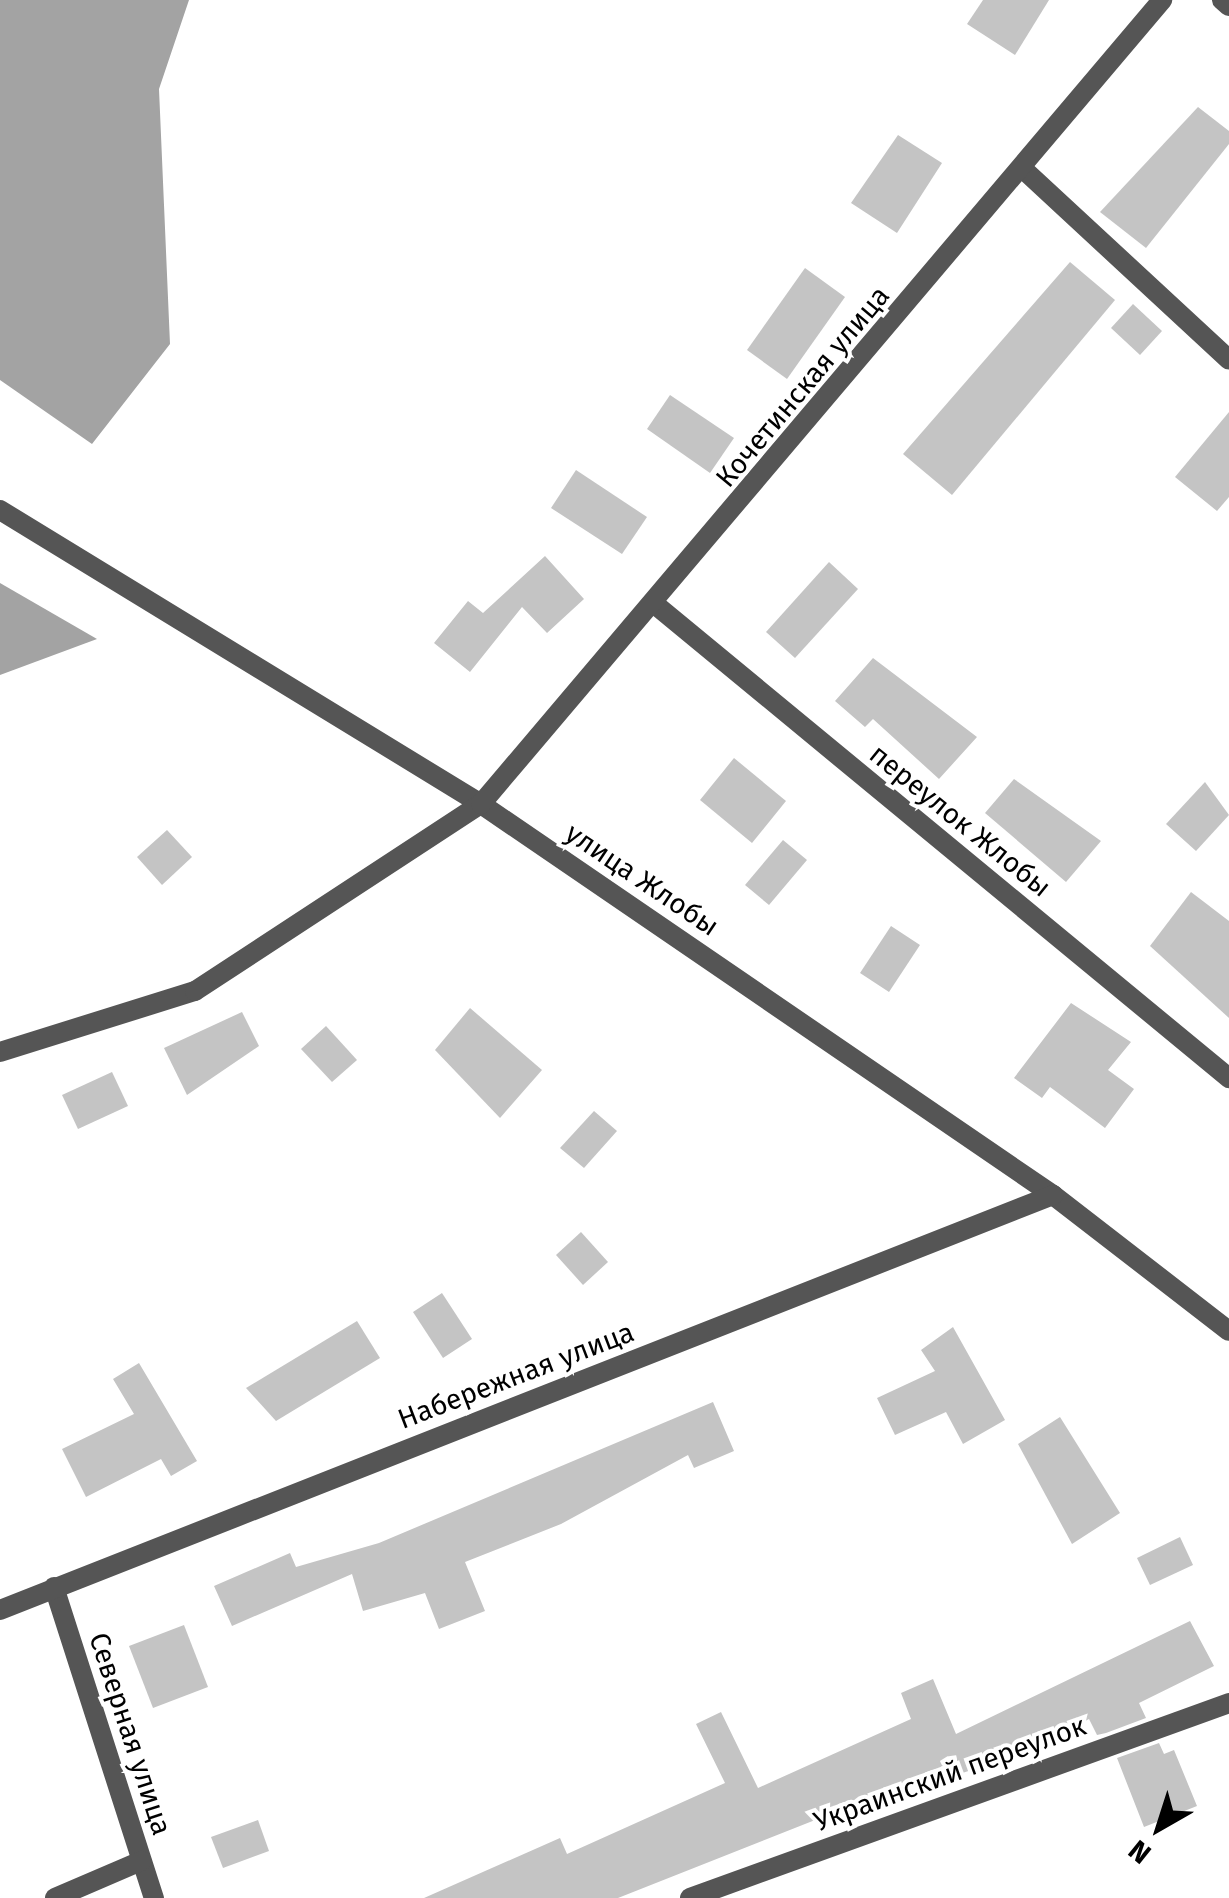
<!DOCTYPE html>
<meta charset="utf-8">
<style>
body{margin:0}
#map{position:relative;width:1229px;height:1898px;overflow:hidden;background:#fff;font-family:"Fira Sans",sans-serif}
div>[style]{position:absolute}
.water>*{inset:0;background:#a3a3a3}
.building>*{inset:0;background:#c4c4c4}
.minor>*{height:20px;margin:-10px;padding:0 10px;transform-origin:10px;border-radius:10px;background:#555}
span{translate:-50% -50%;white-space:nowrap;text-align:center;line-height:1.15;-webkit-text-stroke:8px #fff;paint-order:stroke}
.street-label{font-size:28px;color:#000}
.north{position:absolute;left:1109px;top:1778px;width:100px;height:100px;-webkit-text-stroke:8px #fff;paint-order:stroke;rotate:219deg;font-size:28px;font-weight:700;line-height:40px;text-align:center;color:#000}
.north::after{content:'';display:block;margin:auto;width:35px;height:45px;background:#000;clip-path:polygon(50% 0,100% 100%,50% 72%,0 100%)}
</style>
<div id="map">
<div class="water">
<div style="clip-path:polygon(0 0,189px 0,159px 89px,170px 344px,92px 444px,0 380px)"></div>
<div style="clip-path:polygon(0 583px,97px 639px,0 675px)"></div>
</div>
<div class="building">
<div style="clip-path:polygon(983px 0,1049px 0,1015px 55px,967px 24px)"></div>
<div style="clip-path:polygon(1198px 107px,1229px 131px,1229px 144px,1146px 248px,1100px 212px)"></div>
<div style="clip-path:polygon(898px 135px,942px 163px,897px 233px,851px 203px)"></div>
<div style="clip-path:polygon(1070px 262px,1115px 300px,952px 495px,903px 454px)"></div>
<div style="clip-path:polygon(805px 268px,845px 297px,787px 379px,747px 350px)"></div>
<div style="clip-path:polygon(1133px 304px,1162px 331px,1140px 355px,1111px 328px)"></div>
<div style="clip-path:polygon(670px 395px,734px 438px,710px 473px,647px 429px)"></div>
<div style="clip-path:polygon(1229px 412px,1229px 497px,1217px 511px,1175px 477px)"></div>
<div style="clip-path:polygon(576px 470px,647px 517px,622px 554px,551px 508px)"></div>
<div style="clip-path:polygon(545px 556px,584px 599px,547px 633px,522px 607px,470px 672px,434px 643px,468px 601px,483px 613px)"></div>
<div style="clip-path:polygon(829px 562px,858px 589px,795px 658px,766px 632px)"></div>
<div style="clip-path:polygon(873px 658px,977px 737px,939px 779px,873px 719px,865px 727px,835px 701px)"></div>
<div style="clip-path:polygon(734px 758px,786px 801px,752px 843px,700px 800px)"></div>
<div style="clip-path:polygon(1014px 779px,1101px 841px,1066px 882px,985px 813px)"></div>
<div style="clip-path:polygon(1205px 782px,1229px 815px,1196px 851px,1166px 824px)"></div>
<div style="clip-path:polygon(167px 830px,192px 857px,162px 885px,137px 857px)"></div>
<div style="clip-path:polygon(783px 840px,807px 860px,769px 905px,745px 885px)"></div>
<div style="clip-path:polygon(1191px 892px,1229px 921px,1229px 1018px,1150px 946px)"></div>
<div style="clip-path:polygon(891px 926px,920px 945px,889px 992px,860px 973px)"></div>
<div style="clip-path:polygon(1071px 1003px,1131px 1042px,1108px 1070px,1134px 1089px,1105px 1128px,1050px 1087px,1042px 1098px,1014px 1078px)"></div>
<div style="clip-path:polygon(470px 1008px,542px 1070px,500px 1118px,435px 1050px)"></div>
<div style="clip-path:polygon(242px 1012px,259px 1046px,187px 1095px,164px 1048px)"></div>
<div style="clip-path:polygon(326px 1026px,357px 1060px,332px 1082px,301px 1049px)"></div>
<div style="clip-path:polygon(112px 1072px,128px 1106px,78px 1129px,62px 1095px)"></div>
<div style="clip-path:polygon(594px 1111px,617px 1131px,584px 1168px,560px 1148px)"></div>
<div style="clip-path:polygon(581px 1232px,608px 1262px,583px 1285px,556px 1255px)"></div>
<div style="clip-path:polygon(442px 1293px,472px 1339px,443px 1358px,413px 1312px)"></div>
<div style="clip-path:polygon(357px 1321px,380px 1358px,276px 1421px,246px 1388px)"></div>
<div style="clip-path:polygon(953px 1327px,1005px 1420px,963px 1444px,946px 1412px,895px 1435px,877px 1398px,935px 1371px,921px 1350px)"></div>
<div style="clip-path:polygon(139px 1363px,197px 1461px,171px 1476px,161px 1459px,86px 1497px,62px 1449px,134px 1414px,113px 1379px)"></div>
<div style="clip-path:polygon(713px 1402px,734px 1451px,694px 1468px,688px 1455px,561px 1524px,465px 1562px,485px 1611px,439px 1629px,425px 1593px,363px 1611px,352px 1574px,232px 1626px,214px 1586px,290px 1553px,296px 1567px,379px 1543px)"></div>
<div style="clip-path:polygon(1060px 1417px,1120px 1513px,1072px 1544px,1018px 1444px)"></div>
<div style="clip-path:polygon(1180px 1537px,1193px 1565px,1150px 1585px,1137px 1558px)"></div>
<div style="clip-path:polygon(1190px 1621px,1214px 1666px,1139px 1703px,1146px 1718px,1106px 1733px,1097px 1735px,1089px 1719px,1023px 1753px,938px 1781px,934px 1773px,618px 1898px,424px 1898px,560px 1838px,567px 1854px,725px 1783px,696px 1724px,721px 1712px,758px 1788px,911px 1719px,901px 1693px,933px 1679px,956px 1734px)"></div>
<div style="clip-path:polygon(184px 1625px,208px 1687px,153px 1708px,129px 1646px)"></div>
<div style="clip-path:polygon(1159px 1743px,1164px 1754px,1174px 1750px,1197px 1806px,1144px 1827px,1117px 1758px)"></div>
<div style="clip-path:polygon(258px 1820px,269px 1851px,223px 1868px,211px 1837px)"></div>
</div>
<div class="minor">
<div style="left:1222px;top:0;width:9px;rotate:41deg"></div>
<div style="left:1022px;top:168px;width:282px;rotate:42.8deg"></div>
<div style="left:0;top:510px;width:564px;rotate:31.43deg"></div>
<div style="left:481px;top:804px;width:693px;rotate:34.36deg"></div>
<div style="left:1053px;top:1195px;width:222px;rotate:37.7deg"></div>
<div style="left:657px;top:606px;width:742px;rotate:39.53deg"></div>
<div style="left:0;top:1052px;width:204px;rotate:-17.4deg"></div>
<div style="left:195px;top:991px;width:342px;rotate:-33.2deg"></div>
<div style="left:481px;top:804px;width:1054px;rotate:-49.73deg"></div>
<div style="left:54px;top:1587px;width:327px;rotate:72.2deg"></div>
<div style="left:0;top:1610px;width:1132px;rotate:-21.51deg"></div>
<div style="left:55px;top:1898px;width:94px;rotate:-23.3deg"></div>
<div style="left:690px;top:1898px;width:573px;rotate:-19.89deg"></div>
</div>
<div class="street-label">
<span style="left:803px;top:387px;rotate:-50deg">Кочетинская улица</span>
<span style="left:960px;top:821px;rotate:39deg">переулок Жлобы</span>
<span style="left:642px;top:880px;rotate:34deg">улица Жлобы</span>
<span style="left:516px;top:1376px;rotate:-21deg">Набережная улица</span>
<span style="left:130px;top:1734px;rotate:72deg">Северная улица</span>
<span style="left:950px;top:1774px;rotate:-20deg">Украинский переулок</span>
</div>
<div class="north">N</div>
</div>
